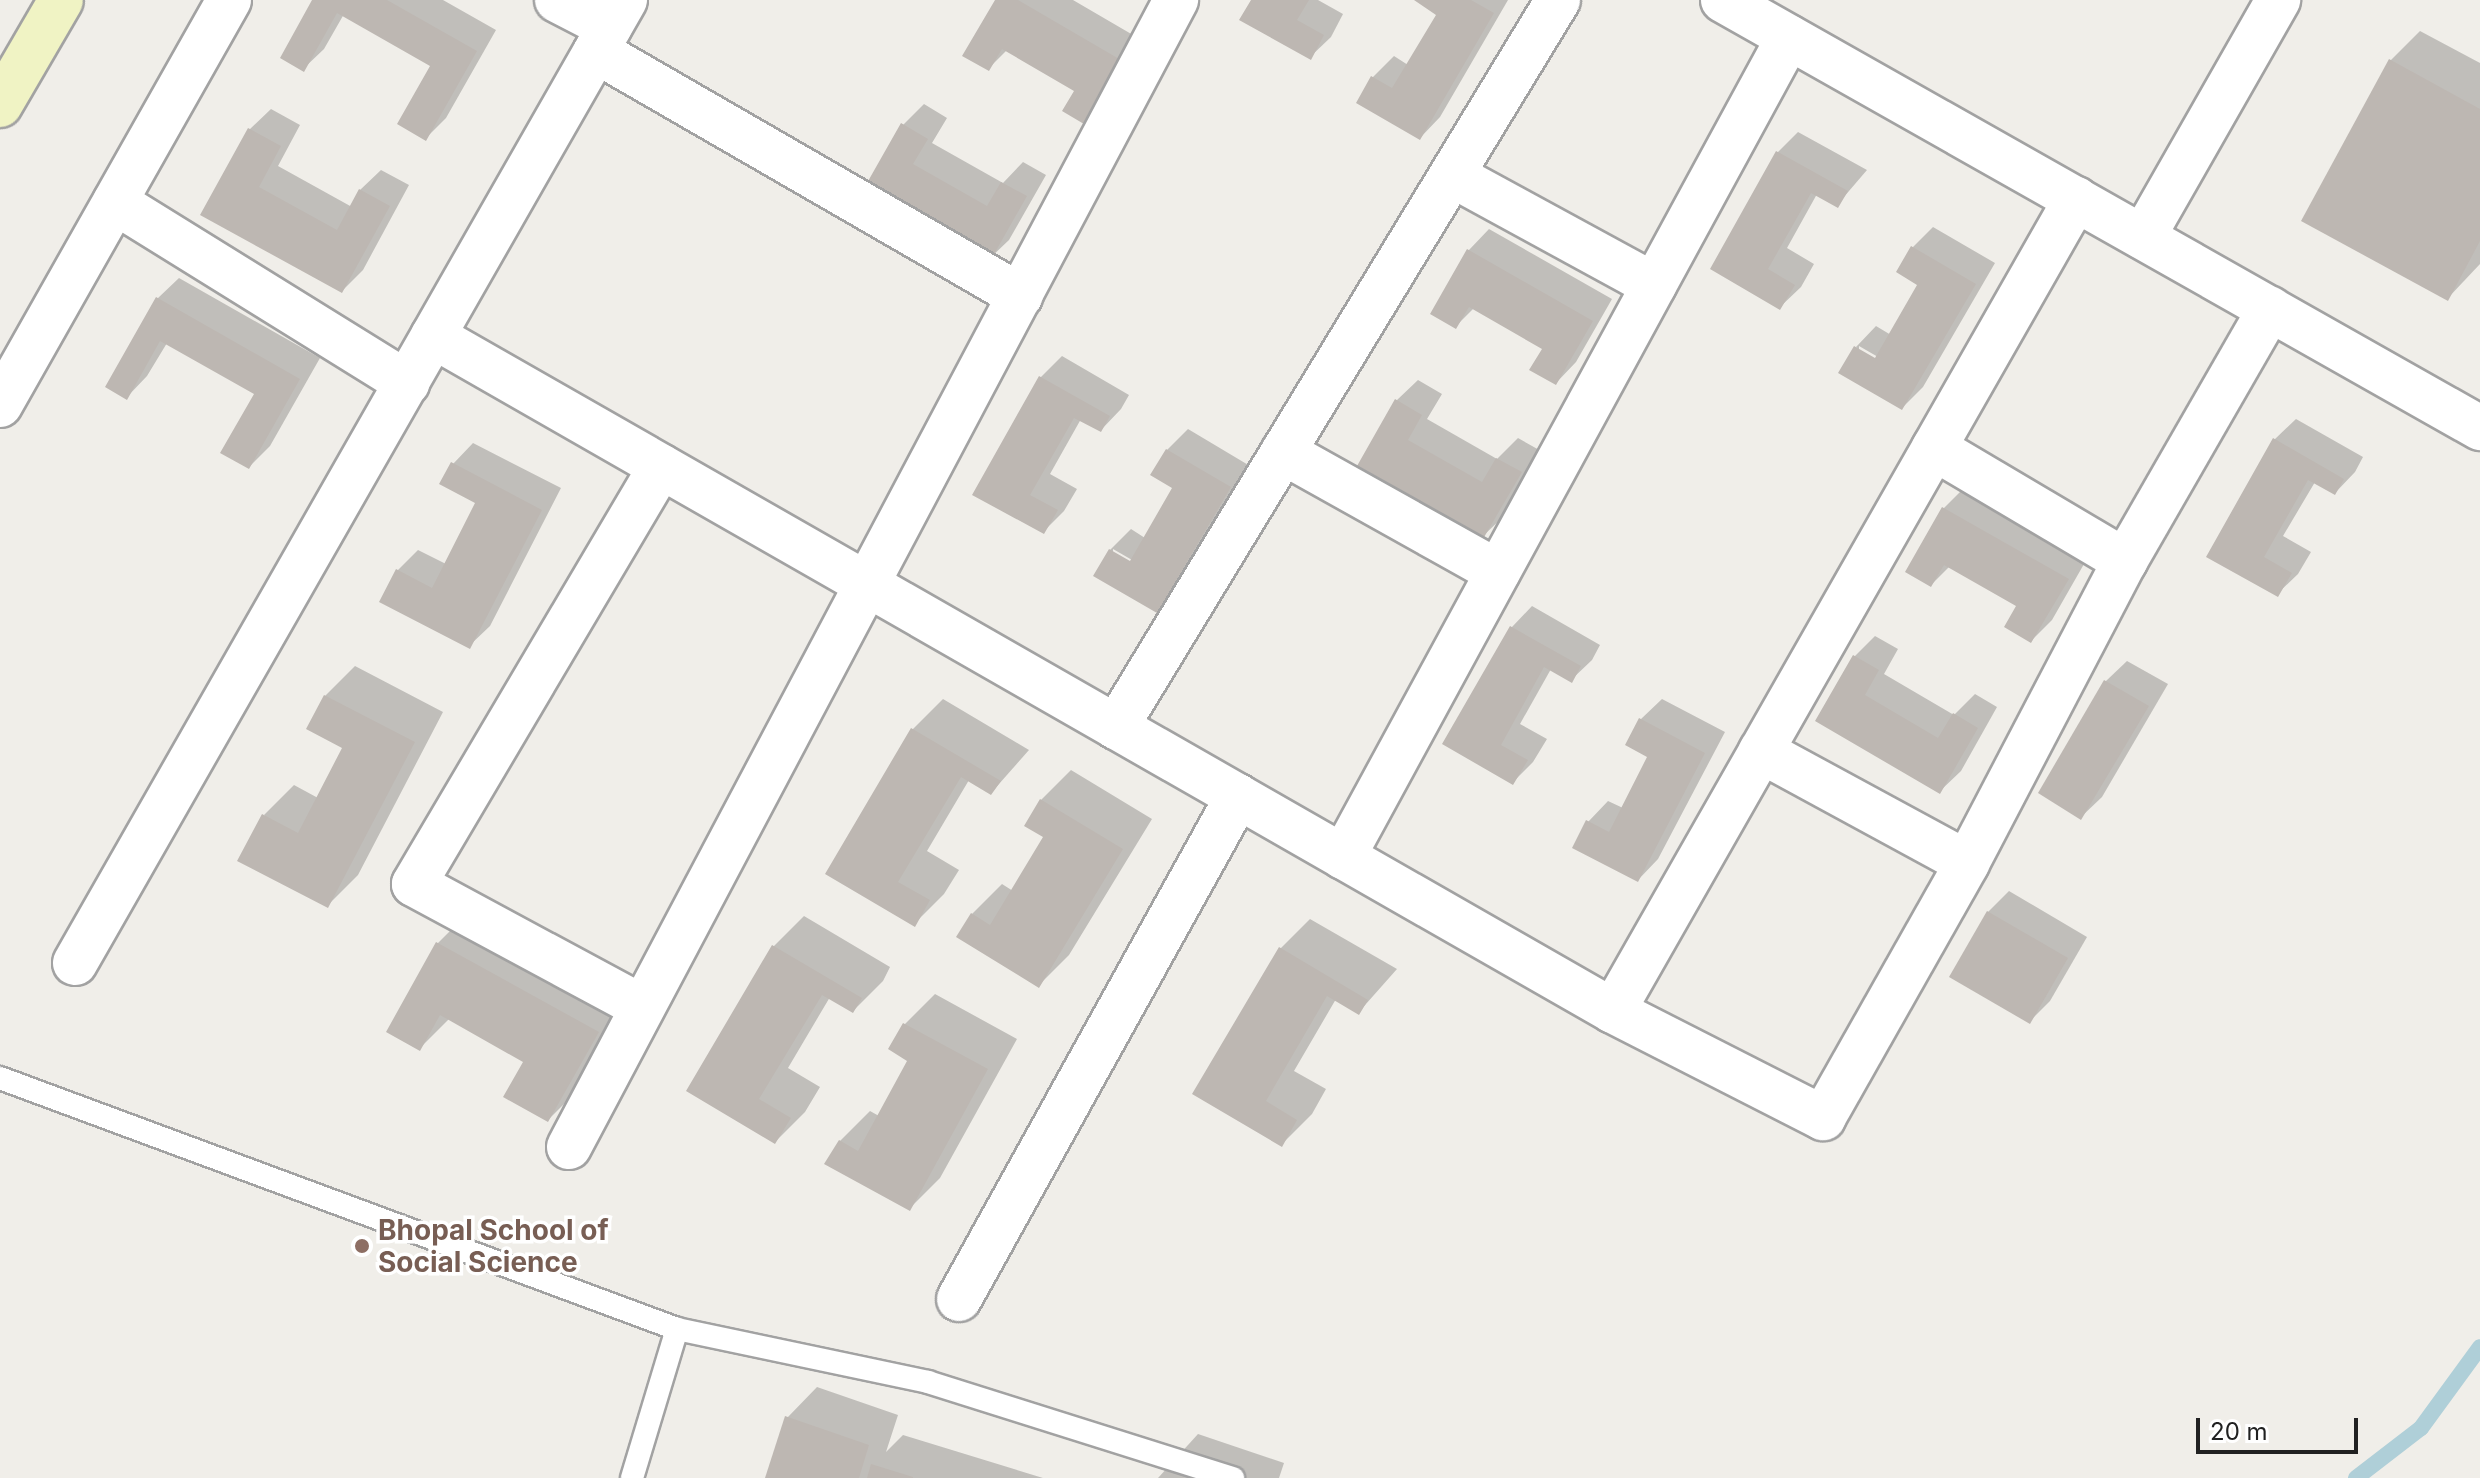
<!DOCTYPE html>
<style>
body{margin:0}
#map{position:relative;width:2480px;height:1478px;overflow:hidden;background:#f0eee9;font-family:Inter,sans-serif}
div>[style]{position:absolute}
.shadow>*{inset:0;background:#0003}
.stream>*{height:16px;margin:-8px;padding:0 8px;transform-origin:8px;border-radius:8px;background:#afcfd8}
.building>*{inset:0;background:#bdb7b2}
.roads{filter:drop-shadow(2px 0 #a2a2a2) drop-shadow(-2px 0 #a2a2a2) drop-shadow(0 2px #a2a2a2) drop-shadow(0 -2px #a2a2a2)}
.lane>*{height:22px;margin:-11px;padding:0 11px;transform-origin:11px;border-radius:11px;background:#fff}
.street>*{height:44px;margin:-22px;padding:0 22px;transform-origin:22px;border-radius:22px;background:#fff}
.secondary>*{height:44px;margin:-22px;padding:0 22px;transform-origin:22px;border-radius:22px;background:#f0f3c4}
.dots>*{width:22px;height:22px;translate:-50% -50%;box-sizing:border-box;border:4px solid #fff;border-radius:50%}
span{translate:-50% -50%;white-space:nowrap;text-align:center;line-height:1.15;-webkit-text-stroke:7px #fff;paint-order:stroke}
.education-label{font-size:28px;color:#785e54;font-weight:700}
.left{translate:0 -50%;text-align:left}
.scale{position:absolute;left:2196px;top:1418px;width:162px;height:36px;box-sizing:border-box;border:4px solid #212121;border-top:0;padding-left:10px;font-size:24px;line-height:28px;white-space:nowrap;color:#212121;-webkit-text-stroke:6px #fff;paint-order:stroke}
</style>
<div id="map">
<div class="shadow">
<div style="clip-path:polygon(315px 0,443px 0,496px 30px,446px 118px,425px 139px,433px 65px,344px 14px,324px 49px,303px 69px)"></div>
<div style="clip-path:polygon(997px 0,1073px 0,1145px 42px,1077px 90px,1007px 50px,989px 68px)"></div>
<div style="clip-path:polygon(1253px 0,1318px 0,1343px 14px,1331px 37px,1310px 57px)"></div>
<div style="clip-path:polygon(1417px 0,1508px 0,1440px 117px,1420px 138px,1358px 102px,1373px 77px,1394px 56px,1408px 65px,1438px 14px)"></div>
<div style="clip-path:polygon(2420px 31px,2480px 63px,2480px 264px,2447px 299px,2390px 61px)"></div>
<div style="clip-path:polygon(924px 104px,947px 118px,932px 143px,1003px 183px,1023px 162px,1046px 175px,1009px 240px,988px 260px,866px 189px,903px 125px)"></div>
<div style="clip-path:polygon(271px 109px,300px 125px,278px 166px,352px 207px,360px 190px,381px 170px,409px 185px,363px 270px,342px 291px,203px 214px,250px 129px)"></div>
<div style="clip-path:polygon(1798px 132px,1867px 170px,1837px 205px,1817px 194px,1787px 248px,1814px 264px,1801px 287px,1780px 307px,1712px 269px,1778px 152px)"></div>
<div style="clip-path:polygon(evenodd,1933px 227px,1995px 263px,1923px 387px,1902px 408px,1856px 347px,1876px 326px,1891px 335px,1920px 284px,1913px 247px,1933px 227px,1859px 346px,1885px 361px,1883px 365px,1859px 351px,1859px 346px)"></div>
<div style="clip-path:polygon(1489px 229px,1612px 299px,1576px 362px,1556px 383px,1544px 348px,1474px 308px,1455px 327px,1432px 313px,1469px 250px)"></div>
<div style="clip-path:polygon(179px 278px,320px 358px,270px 446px,249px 467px,257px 393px,167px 343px,147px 376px,127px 397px,108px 386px,158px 298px)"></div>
<div style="clip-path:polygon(1062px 356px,1129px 395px,1121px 409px,1101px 430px,1081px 419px,1050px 474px,1077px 489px,1064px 511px,1043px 532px,975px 494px,1041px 377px)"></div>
<div style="clip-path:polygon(1418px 380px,1442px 394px,1427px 419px,1497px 459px,1518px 438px,1541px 451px,1504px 516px,1483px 536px,1360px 465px,1397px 400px)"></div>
<div style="clip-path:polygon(2296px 419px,2363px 457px,2355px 472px,2335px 493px,2315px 482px,2283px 536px,2311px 552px,2298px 574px,2277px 594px,2209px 557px,2275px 439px)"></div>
<div style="clip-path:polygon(evenodd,1188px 429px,1250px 466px,1177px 590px,1157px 610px,1110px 550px,1131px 529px,1145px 538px,1175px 487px,1167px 450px,1188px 429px,1113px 549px,1139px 564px,1137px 567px,1113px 554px,1113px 549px)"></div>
<div style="clip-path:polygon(473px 443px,561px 488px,490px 626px,469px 646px,397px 571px,418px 550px,446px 564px,478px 502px,453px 464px)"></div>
<div style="clip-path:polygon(1965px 487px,2088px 557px,2052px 620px,2031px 641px,2019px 606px,1950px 566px,1931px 585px,1908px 571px,1944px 508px)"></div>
<div style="clip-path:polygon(1532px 606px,1600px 645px,1592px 660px,1571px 680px,1551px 669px,1520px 724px,1547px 739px,1533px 762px,1513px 782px,1445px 744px,1512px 627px)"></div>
<div style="clip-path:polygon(1875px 636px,1898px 649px,1884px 674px,1954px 715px,1975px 694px,1997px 707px,1961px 771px,1940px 791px,1817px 721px,1854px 657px)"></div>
<div style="clip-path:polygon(2127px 661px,2168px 684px,2102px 797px,2081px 817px,2106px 681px)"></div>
<div style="clip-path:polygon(355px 666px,443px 712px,358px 875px,328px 905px,264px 815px,294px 785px,318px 798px,345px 747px,325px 696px)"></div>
<div style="clip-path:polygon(943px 699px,1029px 750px,991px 793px,969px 780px,927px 851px,959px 870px,944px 894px,914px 924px,828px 873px,913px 729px)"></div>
<div style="clip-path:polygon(1662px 699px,1725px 732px,1658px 859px,1638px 880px,1588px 822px,1608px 801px,1623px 808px,1649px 756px,1641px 719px)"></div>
<div style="clip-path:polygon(1071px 770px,1152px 819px,1069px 955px,1039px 985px,972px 914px,1002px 884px,1013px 891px,1046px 837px,1041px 800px)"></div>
<div style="clip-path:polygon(2009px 891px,2087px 937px,2050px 1001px,2030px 1021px,1988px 912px)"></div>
<div style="clip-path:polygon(468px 913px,627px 1001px,578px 1090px,548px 1120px,526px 1061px,450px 1018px,420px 1048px,438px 943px)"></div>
<div style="clip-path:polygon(804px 916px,890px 967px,883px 981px,853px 1011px,830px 997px,788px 1068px,820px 1087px,805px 1112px,775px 1142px,689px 1091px,774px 946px)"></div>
<div style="clip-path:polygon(1310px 919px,1397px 969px,1358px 1013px,1336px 999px,1294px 1071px,1326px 1089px,1312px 1114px,1282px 1144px,1195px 1093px,1280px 949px)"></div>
<div style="clip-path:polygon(935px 994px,1017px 1039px,940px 1178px,910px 1208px,840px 1141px,870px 1111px,879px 1116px,910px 1060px,905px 1024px)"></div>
<div style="clip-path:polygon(817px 1387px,898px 1415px,886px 1452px,903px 1435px,1043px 1478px,767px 1478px,787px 1418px)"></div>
<div style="clip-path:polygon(1198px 1434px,1284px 1463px,1279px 1478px,1158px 1478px)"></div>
</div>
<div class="stream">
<div style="left:2356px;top:1478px;width:82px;rotate:-37.6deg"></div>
<div style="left:2421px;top:1428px;width:100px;rotate:-53.9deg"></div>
</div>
<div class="building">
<div style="clip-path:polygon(312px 0,387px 0,477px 51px,426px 141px,397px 124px,430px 66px,337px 13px,304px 72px,280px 58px)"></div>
<div style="clip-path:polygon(995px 0,1018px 0,1126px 63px,1089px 127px,1062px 111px,1074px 91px,1002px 49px,989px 71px,962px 56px)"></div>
<div style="clip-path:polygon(1251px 0,1309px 0,1297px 20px,1324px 35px,1311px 60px,1239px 20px)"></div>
<div style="clip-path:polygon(1414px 0,1471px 0,1494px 13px,1420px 140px,1356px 103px,1371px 76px,1392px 88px,1436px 15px)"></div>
<div style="clip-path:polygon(2389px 59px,2480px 109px,2480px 241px,2448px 301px,2301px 221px)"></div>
<div style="clip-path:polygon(901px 123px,928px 139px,913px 164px,987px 206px,1001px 182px,1027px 196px,989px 263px,863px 190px)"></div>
<div style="clip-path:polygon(248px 128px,281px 146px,259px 187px,337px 230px,359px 189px,390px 206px,342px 293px,200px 215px)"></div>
<div style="clip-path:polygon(1776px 151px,1848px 191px,1838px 208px,1811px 193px,1768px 269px,1795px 285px,1780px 310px,1710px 269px)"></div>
<div style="clip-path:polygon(1911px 246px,1976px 284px,1902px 410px,1838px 373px,1854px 346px,1875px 358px,1917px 285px,1896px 272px)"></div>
<div style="clip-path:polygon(1467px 249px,1593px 321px,1556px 385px,1529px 370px,1542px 349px,1469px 307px,1456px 329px,1430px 314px)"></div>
<div style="clip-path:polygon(156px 297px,300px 379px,249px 469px,220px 453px,254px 394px,160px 341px,127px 400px,105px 387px)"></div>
<div style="clip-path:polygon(1039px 376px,1110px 416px,1101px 432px,1074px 418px,1030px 495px,1058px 510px,1044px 534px,972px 495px)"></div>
<div style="clip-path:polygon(1395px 399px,1422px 415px,1408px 440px,1482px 482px,1496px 458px,1522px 472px,1483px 539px,1357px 466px)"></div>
<div style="clip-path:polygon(2273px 438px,2344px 479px,2335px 495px,2308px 480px,2264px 557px,2292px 573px,2278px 597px,2206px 557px)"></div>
<div style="clip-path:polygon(1166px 449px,1231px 487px,1157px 613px,1093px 576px,1109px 549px,1130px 561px,1172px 488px,1150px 475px)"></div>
<div style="clip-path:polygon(451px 462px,542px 510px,470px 649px,379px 602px,396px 569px,432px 588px,475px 503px,439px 484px)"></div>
<div style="clip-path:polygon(1942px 507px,2069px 579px,2031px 643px,2004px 627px,2016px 606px,1944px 565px,1931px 587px,1905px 572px)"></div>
<div style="clip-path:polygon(1510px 626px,1581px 666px,1572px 683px,1544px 667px,1501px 745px,1528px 760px,1513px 785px,1442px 744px)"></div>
<div style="clip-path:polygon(1853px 655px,1879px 670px,1865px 695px,1938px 738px,1953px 713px,1978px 728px,1940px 794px,1815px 721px)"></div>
<div style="clip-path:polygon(2104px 680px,2149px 706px,2081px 820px,2038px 793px)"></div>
<div style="clip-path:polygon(324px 695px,415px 742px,328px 908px,237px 861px,262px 814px,298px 833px,342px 748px,306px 729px)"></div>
<div style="clip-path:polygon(1639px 718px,1705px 753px,1638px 882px,1572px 848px,1586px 820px,1609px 832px,1647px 757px,1625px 745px)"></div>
<div style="clip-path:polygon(911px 728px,1001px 781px,991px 795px,961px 777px,898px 882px,930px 900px,915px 927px,825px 874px)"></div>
<div style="clip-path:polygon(1040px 799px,1123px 849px,1039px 988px,956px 937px,971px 913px,990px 925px,1043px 837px,1024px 826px)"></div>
<div style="clip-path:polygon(1987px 911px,2068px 958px,2030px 1024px,1949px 977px)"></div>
<div style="clip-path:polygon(436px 942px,599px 1032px,548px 1122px,503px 1097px,523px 1062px,440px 1015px,420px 1051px,386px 1032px)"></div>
<div style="clip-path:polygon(772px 945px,862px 998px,853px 1013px,822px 995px,759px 1099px,791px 1118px,775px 1144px,686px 1091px)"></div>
<div style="clip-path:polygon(1279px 947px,1368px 1000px,1359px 1015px,1327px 996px,1266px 1101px,1297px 1120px,1282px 1147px,1192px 1094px)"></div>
<div style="clip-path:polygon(903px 1023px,988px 1069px,910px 1211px,824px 1164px,839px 1140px,858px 1151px,907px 1061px,888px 1049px)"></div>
<div style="clip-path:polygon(785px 1416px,869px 1445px,859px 1478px,765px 1478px)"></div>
<div style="clip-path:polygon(871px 1464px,913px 1477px,913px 1478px,867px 1478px)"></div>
</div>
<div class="roads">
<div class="lane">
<div style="left:0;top:1078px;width:722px;rotate:20.34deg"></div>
<div style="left:677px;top:1329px;width:257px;rotate:11.9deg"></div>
<div style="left:928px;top:1382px;width:320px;rotate:17.5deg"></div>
<div style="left:632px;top:1478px;width:156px;rotate:-73.2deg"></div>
</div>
<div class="street">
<div style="left:557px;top:0;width:59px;rotate:27.4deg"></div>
<div style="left:1723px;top:0;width:870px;rotate:29.48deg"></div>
<div style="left:596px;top:51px;width:490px;rotate:30deg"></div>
<div style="left:1452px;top:175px;width:230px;rotate:28.6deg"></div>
<div style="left:115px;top:202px;width:344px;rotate:31.8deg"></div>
<div style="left:2143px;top:237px;width:273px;rotate:-60.3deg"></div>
<div style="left:433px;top:336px;width:1359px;rotate:29.77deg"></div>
<div style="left:1613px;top:1011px;width:236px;rotate:27deg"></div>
<div style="left:1823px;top:1118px;width:293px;rotate:-60.5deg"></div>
<div style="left:1967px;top:863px;width:341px;rotate:-62.4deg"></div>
<div style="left:2125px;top:561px;width:291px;rotate:-60.1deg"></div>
<div style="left:0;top:405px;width:465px;rotate:-60.5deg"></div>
<div style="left:1934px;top:448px;width:222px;rotate:30.6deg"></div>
<div style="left:1283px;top:452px;width:246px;rotate:29.2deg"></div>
<div style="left:1116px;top:727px;width:851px;rotate:-58.7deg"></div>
<div style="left:1761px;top:751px;width:234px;rotate:28.5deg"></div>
<div style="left:1343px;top:857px;width:933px;rotate:-61.46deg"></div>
<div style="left:75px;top:963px;width:1109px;rotate:-60.27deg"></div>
<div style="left:642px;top:1007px;width:259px;rotate:-151.7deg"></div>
<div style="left:414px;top:884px;width:485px;rotate:-59.4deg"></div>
<div style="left:1613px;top:1011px;width:935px;rotate:-60.31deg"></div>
<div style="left:569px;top:1147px;width:1298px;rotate:-62.11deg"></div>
<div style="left:959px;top:1299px;width:575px;rotate:-60.98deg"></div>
</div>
<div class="secondary">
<div style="left:0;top:105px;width:121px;rotate:-59.8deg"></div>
</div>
</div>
<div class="dots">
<div style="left:362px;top:1246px;background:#8d6e63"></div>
</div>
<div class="education-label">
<span class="left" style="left:378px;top:1246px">Bhopal School of<br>Social Science</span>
</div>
<div class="scale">20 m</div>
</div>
